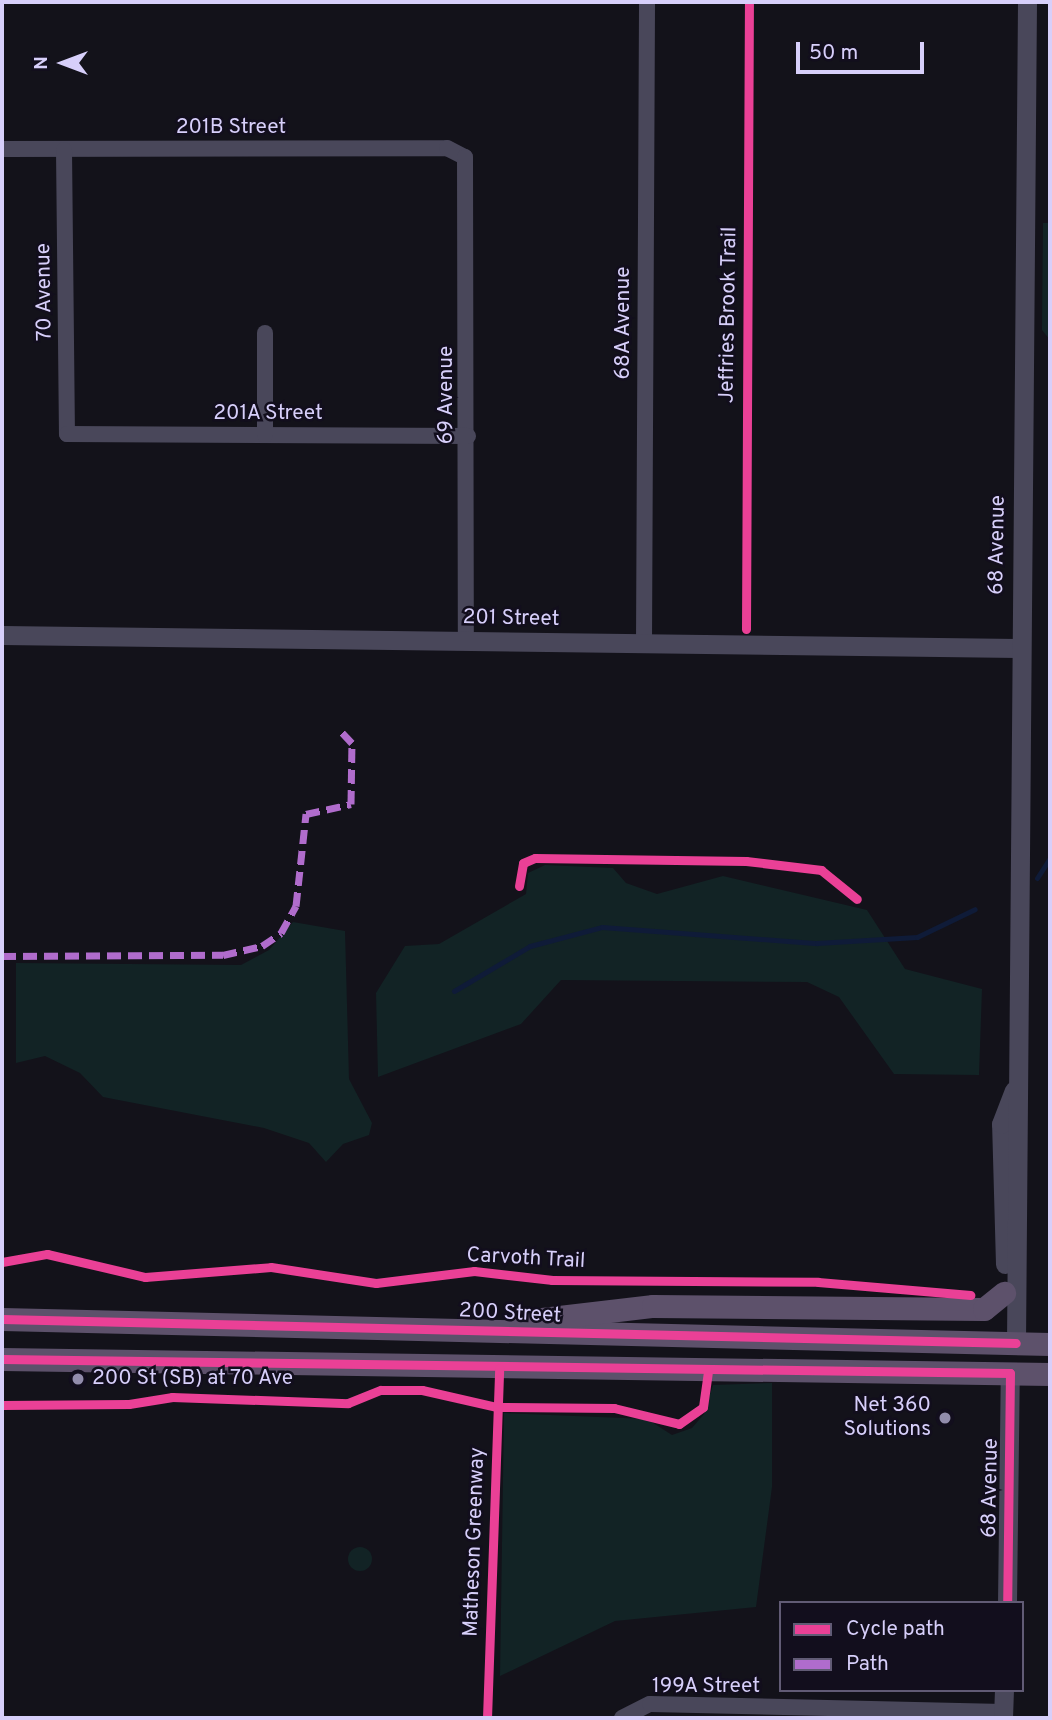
<!DOCTYPE html>
<style>
body{margin:0}
#map{position:relative;width:1052px;height:1720px;overflow:hidden;background:#13121a;font-family:Overpass,sans-serif}
div>[style]{position:absolute}
.green>*{inset:0;background:#122325}
.round{border-radius:50%}
.stream>*{height:5px;margin:-2.5px;padding:0 2.5px;transform-origin:2.5px;border-radius:2.5px;background:#0f1b38}
.minor>*{height:16px;margin:-8px;padding:0 8px;transform-origin:8px;border-radius:8px;background:#49475a}
.tertiary>*{height:19px;margin:-9.5px;padding:0 9.5px;transform-origin:9.5px;border-radius:9.5px;background:#49475a}
.primary>*{height:23px;margin:-11.5px;padding:0 11.5px;transform-origin:11.5px;border-radius:11.5px;background:#5d516b}
.quiet>*{height:7px;margin-top:-3.5px;transform-origin:0;background:repeating-linear-gradient(90deg,#b06ccc 0 14px,transparent 0 21px)}
.cycleway>*{height:9px;margin:-4.5px;padding:0 4.5px;transform-origin:4.5px;border-radius:4.5px;background:#ea4096}
.dots>*{width:19px;height:19px;translate:-50% -50%;box-sizing:border-box;border:4px solid #120e1d;border-radius:50%}
span{translate:-50% -50%;white-space:nowrap;text-align:center;line-height:1.15;-webkit-text-stroke:5px #120e1d;paint-order:stroke}
.street-label{font-size:21px;color:#d7cffa}
.poi-label{font-size:21px;color:#d7cffa}
.left{translate:0 -50%;text-align:left}
.right{translate:-100% -50%;text-align:right}
.frame{position:absolute;inset:0;border:4px solid #d7cffa;pointer-events:none}
.legend{position:absolute;left:779px;top:1601px;width:245px;height:91px;box-sizing:border-box;background:#120e1d;border:2px solid #615b75;margin:0;padding:9px 12px;list-style:none;font-size:21px;color:#d7cffa}
.legend li{display:flex;align-items:center;gap:14px;height:35px}
.legend b{width:35px;border:2px solid #615b75}
.north{position:absolute;left:28px;top:28px;width:70px;height:70px;-webkit-text-stroke:5px #120e1d;paint-order:stroke;rotate:270deg;font-size:19px;font-weight:700;line-height:28px;text-align:center;color:#d7cffa}
.north::after{content:'';display:block;margin:auto;width:24px;height:32px;background:#d7cffa;clip-path:polygon(50% 0,100% 100%,50% 72%,0 100%)}
.scale{position:absolute;left:796px;top:42px;width:128px;height:32px;box-sizing:border-box;border:4px solid #d7cffa;border-top:0;padding-left:9px;font-size:21px;line-height:24px;white-space:nowrap;color:#d7cffa;-webkit-text-stroke:5px #120e1d;paint-order:stroke}
</style>
<div id="map">
<div class="green">
<div style="clip-path:polygon(1043px 223px,1050px 223px,1050px 340px,1042px 330px)"></div>
<div style="clip-path:polygon(545px 865px,613px 868px,626px 883px,657px 894px,723px 876px,867px 910px,905px 969px,982px 989px,979px 1075px,894px 1074px,839px 997px,807px 982px,561px 980px,521px 1024px,378px 1077px,376px 993px,405px 946px,439px 944px,526px 894px,528px 873px)"></div>
<div style="clip-path:polygon(293px 922px,345px 931px,349px 1079px,372px 1123px,369px 1135px,343px 1144px,326px 1162px,309px 1143px,264px 1128px,103px 1097px,80px 1073px,45px 1056px,16px 1063px,16px 963px,241px 965px,269px 950px)"></div>
<div style="clip-path:polygon(772px 1383px,772px 1487px,756px 1607px,615px 1621px,500px 1676px,504px 1413px,647px 1419px,672px 1435px,692px 1428px,704px 1414px,713px 1385px)"></div>
<div class="round" style="left:348px;top:1547px;width:24px;height:24px"></div>
</div>
<div class="stream">
<div style="left:1037px;top:878px;width:24px;rotate:-57deg"></div>
<div style="left:454px;top:991px;width:88px;rotate:-30.6deg"></div>
<div style="left:530px;top:946px;width:74px;rotate:-14.8deg"></div>
<div style="left:602px;top:927px;width:216px;rotate:4.3deg"></div>
<div style="left:817px;top:943px;width:100px;rotate:-3.4deg"></div>
<div style="left:917px;top:937px;width:64px;rotate:-25.8deg"></div>
</div>
<div class="minor">
<div style="left:2px;top:149px;width:445px;rotate:-0.1deg"></div>
<div style="left:447px;top:148px;width:20px;rotate:27deg"></div>
<div style="left:465px;top:157px;width:485px;rotate:89.9deg"></div>
<div style="left:64px;top:150px;width:284px;rotate:89.4deg"></div>
<div style="left:67px;top:434px;width:401px;rotate:0.3deg"></div>
<div style="left:265px;top:435px;width:102px;rotate:-90deg"></div>
<div style="left:644px;top:643px;width:641px;rotate:-89.73deg"></div>
<div style="left:622px;top:1718px;width:31px;rotate:-27deg"></div>
<div style="left:650px;top:1704px;width:353px;rotate:1.3deg"></div>
</div>
<div class="tertiary">
<div style="left:2px;top:635px;width:1017px;rotate:0.73deg"></div>
<div style="left:1005px;top:1264px;width:140px;rotate:-91.6deg"></div>
<div style="left:1001px;top:1124px;width:36px;rotate:-69deg"></div>
<div style="left:1016px;top:1343px;width:1341px;rotate:-89.53deg"></div>
<div style="left:1007px;top:1603px;width:230px;rotate:-89.3deg"></div>
<div style="left:1003px;top:1718px;width:28px;rotate:-88deg"></div>
</div>
<div class="primary">
<div style="left:2px;top:1319px;width:1048px;rotate:1.37deg"></div>
<div style="left:525px;top:1321px;width:129px;rotate:-6.7deg"></div>
<div style="left:653px;top:1306px;width:331px;rotate:0.5deg"></div>
<div style="left:984px;top:1309px;width:26px;rotate:-39deg"></div>
<div style="left:2px;top:1359px;width:1048px;rotate:0.82deg"></div>
</div>
<div class="quiet">
<div style="left:2px;top:956px;width:221px;rotate:-0.3deg"></div>
<div style="left:223px;top:955px;width:40px;rotate:-13deg"></div>
<div style="left:262px;top:946px;width:23px;rotate:-34deg"></div>
<div style="left:281px;top:933px;width:31px;rotate:-61deg"></div>
<div style="left:296px;top:906px;width:93px;rotate:-83.8deg"></div>
<div style="left:306px;top:814px;width:46px;rotate:-12.5deg"></div>
<div style="left:351px;top:804px;width:61px;rotate:-89.1deg"></div>
<div style="left:352px;top:743px;width:19px;rotate:-133deg"></div>
</div>
<div class="cycleway">
<div style="left:746px;top:629px;width:627px;rotate:-89.73deg"></div>
<div style="left:519px;top:886px;width:23px;rotate:-80deg"></div>
<div style="left:523px;top:863px;width:13px;rotate:-23deg"></div>
<div style="left:535px;top:858px;width:211px;rotate:0.8deg"></div>
<div style="left:746px;top:861px;width:76px;rotate:6.8deg"></div>
<div style="left:821px;top:870px;width:46px;rotate:38.9deg"></div>
<div style="left:2px;top:1262px;width:46px;rotate:-10.1deg"></div>
<div style="left:47px;top:1254px;width:101px;rotate:13.2deg"></div>
<div style="left:145px;top:1277px;width:126px;rotate:-4.5deg"></div>
<div style="left:271px;top:1267px;width:106px;rotate:8.7deg"></div>
<div style="left:376px;top:1283px;width:99px;rotate:-7deg"></div>
<div style="left:474px;top:1271px;width:79px;rotate:6.6deg"></div>
<div style="left:552px;top:1280px;width:266px;rotate:0.4deg"></div>
<div style="left:818px;top:1282px;width:153px;rotate:4.9deg"></div>
<div style="left:2px;top:1319px;width:1014px;rotate:1.36deg"></div>
<div style="left:2px;top:1359px;width:1008px;rotate:0.8deg"></div>
<div style="left:1010px;top:1373px;width:230px;rotate:90.7deg"></div>
<div style="left:2px;top:1405px;width:127px;rotate:-0.5deg"></div>
<div style="left:129px;top:1404px;width:44px;rotate:-9.2deg"></div>
<div style="left:172px;top:1397px;width:176px;rotate:2deg"></div>
<div style="left:348px;top:1403px;width:35px;rotate:-22deg"></div>
<div style="left:381px;top:1390px;width:41px"></div>
<div style="left:422px;top:1390px;width:77px;rotate:12.8deg"></div>
<div style="left:497px;top:1407px;width:117px;rotate:0.5deg"></div>
<div style="left:614px;top:1408px;width:67px;rotate:13.8deg"></div>
<div style="left:679px;top:1424px;width:29px;rotate:-35deg"></div>
<div style="left:703px;top:1407px;width:36px;rotate:-82deg"></div>
<div style="left:487px;top:1718px;width:350px;rotate:-88deg"></div>
</div>
<div class="dots">
<div style="left:78px;top:1379px;background:#928dac"></div>
<div style="left:945px;top:1418px;background:#928dac"></div>
</div>
<div class="street-label">
<span style="left:231px;top:128px">201B Street</span>
<span style="left:45px;top:292px;rotate:-91deg">70 Avenue</span>
<span style="left:729px;top:315px;rotate:-89deg">Jeffries Brook Trail</span>
<span style="left:624px;top:323px;rotate:-90deg">68A Avenue</span>
<span style="left:447px;top:395px;rotate:-90deg">69 Avenue</span>
<span style="left:268px;top:414px">201A Street</span>
<span style="left:998px;top:545px;rotate:-89deg">68 Avenue</span>
<span style="left:511px;top:619px;rotate:1deg">201 Street</span>
<span style="left:526px;top:1259px;rotate:3deg">Carvoth Trail</span>
<span style="left:510px;top:1314px;rotate:3deg">200 Street</span>
<span style="left:991px;top:1488px;rotate:-89deg">68 Avenue</span>
<span style="left:475px;top:1542px;rotate:-88deg">Matheson Greenway</span>
<span style="left:706px;top:1687px">199A Street</span>
</div>
<div class="poi-label">
<span class="left" style="left:92px;top:1379px">200 St (SB) at 70 Ave</span>
<span class="right" style="left:931px;top:1418px">Net 360<br>Solutions</span>
</div>
<div class="frame"></div>
<ul class="legend">
<li><b style="height:9px;background:#ea4096"></b>Cycle path</li>
<li><b style="height:9px;background:#b06ccc"></b>Path</li>
</ul>
<div class="north">N</div>
<div class="scale">50 m</div>
</div>
